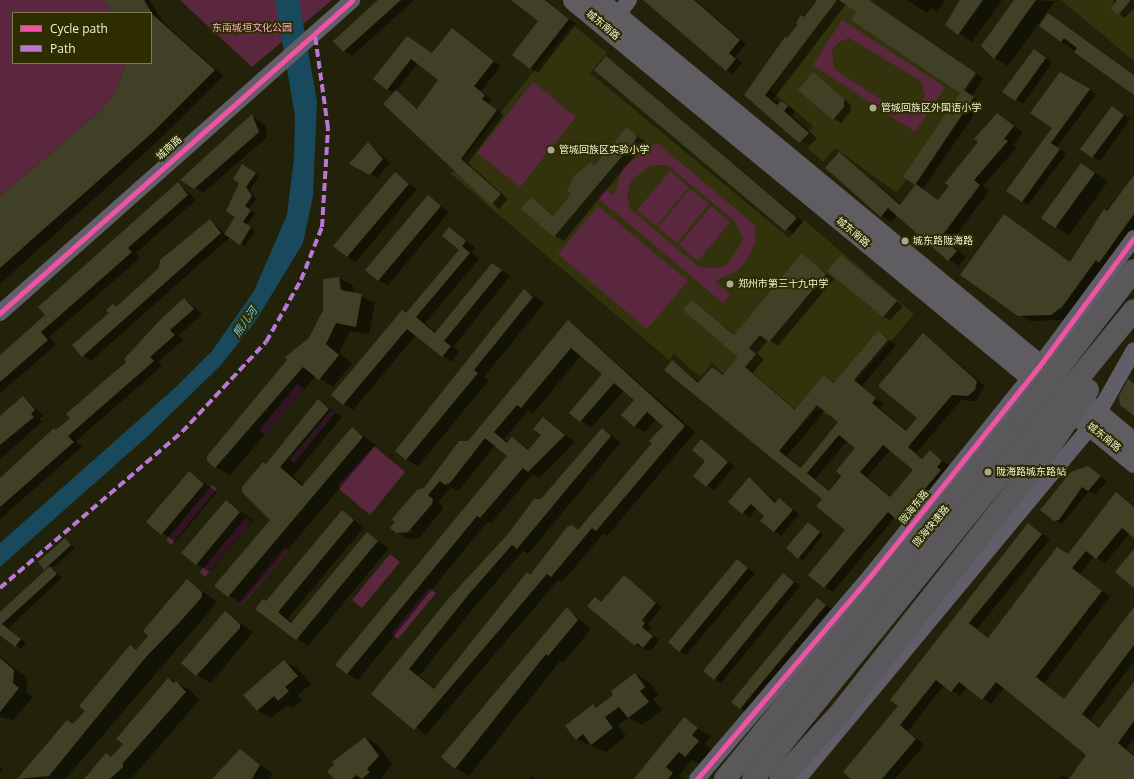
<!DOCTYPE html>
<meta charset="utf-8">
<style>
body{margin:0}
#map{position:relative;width:1134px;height:779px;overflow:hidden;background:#22220a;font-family:"Open Sans","Noto Sans SC",sans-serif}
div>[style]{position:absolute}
.built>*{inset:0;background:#32330d}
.green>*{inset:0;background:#5b273f}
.water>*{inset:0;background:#19495c}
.shadow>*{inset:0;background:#0007}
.building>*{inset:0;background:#404026}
.minor>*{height:16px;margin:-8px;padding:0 8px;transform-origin:8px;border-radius:8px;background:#615e69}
.major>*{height:21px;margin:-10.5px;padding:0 10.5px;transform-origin:10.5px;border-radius:10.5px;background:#5f5d62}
.highway-bridge>*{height:22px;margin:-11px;padding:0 11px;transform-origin:11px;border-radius:11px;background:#5a585a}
.quiet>*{height:4px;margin-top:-2px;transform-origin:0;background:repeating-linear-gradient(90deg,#ba77d6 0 8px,transparent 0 12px)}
.cycleway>*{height:5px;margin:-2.5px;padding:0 2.5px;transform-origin:2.5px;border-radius:2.5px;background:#f153a3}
.dots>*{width:11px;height:11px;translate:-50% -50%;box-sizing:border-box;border:2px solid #2d2d00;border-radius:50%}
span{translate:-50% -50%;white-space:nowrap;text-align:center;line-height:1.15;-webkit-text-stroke:4px #2d2d00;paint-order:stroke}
.street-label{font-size:10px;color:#f0f2d9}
.park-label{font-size:10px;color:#fda6cf}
.poi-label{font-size:10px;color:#f0f2d9}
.left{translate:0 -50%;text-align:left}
.water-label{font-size:11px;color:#68cbf9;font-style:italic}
.legend{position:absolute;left:12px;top:12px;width:140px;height:52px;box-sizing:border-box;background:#2d2d00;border:1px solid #7b7c57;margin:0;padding:5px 7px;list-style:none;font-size:12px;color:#f0f2d9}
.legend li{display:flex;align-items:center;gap:8px;height:20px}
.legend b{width:20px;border:1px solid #7b7c57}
</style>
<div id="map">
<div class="built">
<div style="clip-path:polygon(836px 0,870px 0,977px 75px,897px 193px,835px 148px,823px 162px,800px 141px,813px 126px,769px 89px)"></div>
<div style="clip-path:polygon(1061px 0,1134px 0,1134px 61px)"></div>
<div style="clip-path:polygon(572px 24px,607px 53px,590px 73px,789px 238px,804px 220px,914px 314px,827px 416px,817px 408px,795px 434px,712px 363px,700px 377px,674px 354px,669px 360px,451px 174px)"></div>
</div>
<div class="green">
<div style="clip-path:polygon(0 0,103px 0,114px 13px,13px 13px,13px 63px,126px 63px,116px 92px,98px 113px,0 196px)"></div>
<div style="clip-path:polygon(180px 0,332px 0,252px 67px)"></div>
<div style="clip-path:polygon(evenodd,842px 20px,945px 87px,915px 132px,813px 65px,842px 20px,849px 38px,921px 81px,925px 96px,918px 109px,900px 112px,834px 69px,832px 50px,839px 42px,849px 38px)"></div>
<div style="clip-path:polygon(533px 82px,576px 117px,520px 187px,477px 153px)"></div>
<div style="clip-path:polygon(evenodd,657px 143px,756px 226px,755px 243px,748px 258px,737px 271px,715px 281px,730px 294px,723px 303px,597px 197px,605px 189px,614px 196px,623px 167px,657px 143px,651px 165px,667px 165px,736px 222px,743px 240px,728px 264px,717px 268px,699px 267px,630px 209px,627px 197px,631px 181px,651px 165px)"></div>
<div style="clip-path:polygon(670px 171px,689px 187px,656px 226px,637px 210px)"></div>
<div style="clip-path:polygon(690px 189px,709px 204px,677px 243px,658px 227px)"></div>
<div style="clip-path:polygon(598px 206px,688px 281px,647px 329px,558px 254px)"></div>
<div style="clip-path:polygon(711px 206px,730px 222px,698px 261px,679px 245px)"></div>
<div style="clip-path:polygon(297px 384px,304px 389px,265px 435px,259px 430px)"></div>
<div style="clip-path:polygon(331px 410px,335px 413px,294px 463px,290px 459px)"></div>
<div style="clip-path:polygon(374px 446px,405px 472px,370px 515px,340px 490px,339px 484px)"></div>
<div style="clip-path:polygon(212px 485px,217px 489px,171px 545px,166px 540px)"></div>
<div style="clip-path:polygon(246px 517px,251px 522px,205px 577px,200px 572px)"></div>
<div style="clip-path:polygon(285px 547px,288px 550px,242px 605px,239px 602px)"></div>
<div style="clip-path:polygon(390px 554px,400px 562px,362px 608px,352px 600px)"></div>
<div style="clip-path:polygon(429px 588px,436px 593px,398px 639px,391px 634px)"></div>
</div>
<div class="water">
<div style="clip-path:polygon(275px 0,299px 0,317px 101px,313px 196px,303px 243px,255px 322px,220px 366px,149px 435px,0 567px,0 543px,177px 386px,212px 351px,254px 291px,287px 215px,294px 159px,295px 116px)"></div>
</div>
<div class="shadow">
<div style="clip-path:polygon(105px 0,149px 0,164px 23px,223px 76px,161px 138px,0 284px,0 197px,99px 114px,117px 92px,127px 63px,151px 63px,151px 13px,115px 13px)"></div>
<div style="clip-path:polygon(379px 0,414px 0,352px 56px,344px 51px)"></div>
<div style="clip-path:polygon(511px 0,546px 0,576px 24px,538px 73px,530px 68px,540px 21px)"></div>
<div style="clip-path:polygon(647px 0,695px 0,746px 44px,735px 57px,742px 63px,733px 74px,726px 70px)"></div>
<div style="clip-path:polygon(816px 0,867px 0,983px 78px,972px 96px,982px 103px,923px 189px,939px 201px,997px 115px,1023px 132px,1013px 145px,1017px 147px,983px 186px,989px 191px,950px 243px,966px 257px,958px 266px,897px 215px,891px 222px,881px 216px,839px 153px,902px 205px,917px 185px,905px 176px,961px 93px,846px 4px,773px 100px,790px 107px,795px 111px,792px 116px,817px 138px,808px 147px,745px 95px)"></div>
<div style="clip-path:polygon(907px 0,945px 0,937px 12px,931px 8px,928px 13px)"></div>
<div style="clip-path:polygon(961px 0,1002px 0,972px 42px,946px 25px)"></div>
<div style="clip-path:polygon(1015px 0,1055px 1px,1008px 66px,994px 58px)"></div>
<div style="clip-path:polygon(1114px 0,1133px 0,1134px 8px,1125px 18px,1111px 8px)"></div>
<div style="clip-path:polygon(1049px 14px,1134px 74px,1134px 94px,1040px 26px)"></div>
<div style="clip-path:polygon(evenodd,453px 29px,501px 66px,481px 91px,492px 100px,489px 104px,504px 115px,468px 163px,508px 199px,499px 209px,385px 104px,395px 93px,387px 89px,414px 42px,433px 54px,453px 29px,418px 63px,439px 80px,418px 109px,396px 91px,418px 63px)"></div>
<div style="clip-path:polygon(1041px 54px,1052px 63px,1023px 104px,1004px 92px)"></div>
<div style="clip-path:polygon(606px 57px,803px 222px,793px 234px,595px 70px)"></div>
<div style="clip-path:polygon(1060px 73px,1096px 94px,1057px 147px,1066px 154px,1028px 205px,1022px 201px,1053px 128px)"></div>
<div style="clip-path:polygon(813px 74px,850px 104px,851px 111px,841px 123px,834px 119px)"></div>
<div style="clip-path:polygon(1112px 107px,1130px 119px,1100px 161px,1082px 149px)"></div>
<div style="clip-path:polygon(252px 116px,265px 125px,267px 137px,203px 193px,182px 180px)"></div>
<div style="clip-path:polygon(627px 129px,646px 142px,564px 241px,555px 236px,531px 199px,554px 216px,572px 194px,568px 191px,578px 173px,584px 172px,591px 164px,595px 166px)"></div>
<div style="clip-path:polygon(368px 143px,390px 163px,377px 178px,351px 164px)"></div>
<div style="clip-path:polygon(1081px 164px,1108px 181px,1069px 235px,1056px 227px)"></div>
<div style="clip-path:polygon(247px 168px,259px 176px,250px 190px,256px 199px,249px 209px,255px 213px,247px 225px,255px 231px,245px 246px,230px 237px,91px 361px,83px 356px,113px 305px,117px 307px,210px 221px,225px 233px,236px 216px)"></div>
<div style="clip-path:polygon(396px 174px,417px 189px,356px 262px,347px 257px)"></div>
<div style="clip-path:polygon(1134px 176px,1134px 233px,1072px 313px,1062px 320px,1030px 321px,1019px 315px,1004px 215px,1071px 263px,1090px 237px,1087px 234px)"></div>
<div style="clip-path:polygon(178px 183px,196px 200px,136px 253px,140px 258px,49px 337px,56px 345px,0 393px,0 357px,47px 315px)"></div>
<div style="clip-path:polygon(428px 196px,449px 212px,388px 285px,378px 280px)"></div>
<div style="clip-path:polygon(449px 228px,475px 247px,471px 252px,479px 259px,425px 323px,437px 333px,493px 264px,510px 276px,453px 347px,459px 352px,451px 362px,416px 335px,353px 410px,332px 395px,403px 311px,407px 314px,460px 250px)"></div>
<div style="clip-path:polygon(evenodd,802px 255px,834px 279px,778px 346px,768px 340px,757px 353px,764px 359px,753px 373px,796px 410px,825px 376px,836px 383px,878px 332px,896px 345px,862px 386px,883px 404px,880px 408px,907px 431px,918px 418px,923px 334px,985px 386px,976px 401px,961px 400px,916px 453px,923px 459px,930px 452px,950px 466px,907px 525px,895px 517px,833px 592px,809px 575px,846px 530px,823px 499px,672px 362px,700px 383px,712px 368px,724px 375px,739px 357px,692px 301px,735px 335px,802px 255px,825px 410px,839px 422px,802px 468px,787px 456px,825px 410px,802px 255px,847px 441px,856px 448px,830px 491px,815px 479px,847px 441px,802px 255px,890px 450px,914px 470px,891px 497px,867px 477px,890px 450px)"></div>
<div style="clip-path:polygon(841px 256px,903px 306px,890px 320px,883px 317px)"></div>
<div style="clip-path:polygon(339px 278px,353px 286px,354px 293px,375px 303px,369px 334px,350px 331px,339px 353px,352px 363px,333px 387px,316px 376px,230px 475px,216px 467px,208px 460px,316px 330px,325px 301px)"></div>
<div style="clip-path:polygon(525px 290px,544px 303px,484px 377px,489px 380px,418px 466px,407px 460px,396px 451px)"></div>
<div style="clip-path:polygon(185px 299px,202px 314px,179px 335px,183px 340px,158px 362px,162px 366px,76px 441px,82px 447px,0 519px,0 478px,71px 418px)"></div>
<div style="clip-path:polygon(evenodd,569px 321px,695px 432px,607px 536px,603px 534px,562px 582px,558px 580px,426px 735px,373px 694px,602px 429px,621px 442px,528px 554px,523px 551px,480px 600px,419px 676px,435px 689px,572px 526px,579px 531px,654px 443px,664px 425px,656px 419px,645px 432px,634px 426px,635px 400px,624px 390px,591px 428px,570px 413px,603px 374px,581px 355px,533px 414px,528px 411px,504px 439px,508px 442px,512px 438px,530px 450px,542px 435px,544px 418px,575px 442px,539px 478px,533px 474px,491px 523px,488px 521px,358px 680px,347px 674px,508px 456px,495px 445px,461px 488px,457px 491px,451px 487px,438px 502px,443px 506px,442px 510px,419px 538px,408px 539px,397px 532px,424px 489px,469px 442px,569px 321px,413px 530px,413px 532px,402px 534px,402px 532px,413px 530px)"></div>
<div style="clip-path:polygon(23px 397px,44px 416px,39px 419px,42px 422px,0 459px,0 418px)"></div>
<div style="clip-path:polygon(318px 400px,342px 417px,293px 476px,304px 485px,352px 428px,376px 445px,242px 604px,216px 586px,271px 519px,266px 465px)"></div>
<div style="clip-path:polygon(701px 440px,734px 466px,714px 490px,694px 476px,707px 461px)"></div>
<div style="clip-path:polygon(1088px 467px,1107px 481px,1095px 494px,1089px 491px,1062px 524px,1054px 520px)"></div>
<div style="clip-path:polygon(189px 472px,217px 492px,175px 542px,147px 522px)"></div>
<div style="clip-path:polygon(749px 478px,776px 502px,779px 499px,799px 514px,781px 536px,761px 521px,765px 516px,757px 508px,750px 517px,743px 513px)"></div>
<div style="clip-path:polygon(1116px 493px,1134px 506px,1134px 537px,1130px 533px,1105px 563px,1094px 556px,1080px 574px,1110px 597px,1044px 683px,1065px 700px,1134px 608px,1134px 661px,1090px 720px,1100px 728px,1134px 683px,1134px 738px,1126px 749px,1134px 755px,1134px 779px,1071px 779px,1088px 755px,1004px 688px,991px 704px,967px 687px,960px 696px,944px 685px,908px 731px,924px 745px,895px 779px,852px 779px,1029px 524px,1050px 539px,977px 629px,989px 638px,1069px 555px)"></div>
<div style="clip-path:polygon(226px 501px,253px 520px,210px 572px,196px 564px)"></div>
<div style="clip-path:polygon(342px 511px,364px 527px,288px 618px,293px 623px,367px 533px,389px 548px,308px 646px,256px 609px,266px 602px)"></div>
<div style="clip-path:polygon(812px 526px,823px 535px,803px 560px,799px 558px)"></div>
<div style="clip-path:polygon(65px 539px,75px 548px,52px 568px,62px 578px,8px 628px,26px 643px,21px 649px,0 635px,0 614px,47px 570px,45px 569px)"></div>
<div style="clip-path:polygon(737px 560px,755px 573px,686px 655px,680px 651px)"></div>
<div style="clip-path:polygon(784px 574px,800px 586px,721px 683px,714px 679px)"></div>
<div style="clip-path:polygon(624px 577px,662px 607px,648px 624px,651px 627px,648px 631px,659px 640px,650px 651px,635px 645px,595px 598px,603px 602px)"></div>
<div style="clip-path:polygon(187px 581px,216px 601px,215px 605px,65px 779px,46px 779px,86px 726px,44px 779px,19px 779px,68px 721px,74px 725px,86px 711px,130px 646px,138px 650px)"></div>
<div style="clip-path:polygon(817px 599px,832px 609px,747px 712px,740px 708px)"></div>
<div style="clip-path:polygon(567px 609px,591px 629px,563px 663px,560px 661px,469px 776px,456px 768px)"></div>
<div style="clip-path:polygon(225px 612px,253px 632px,211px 683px,197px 675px)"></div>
<div style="clip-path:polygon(0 657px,28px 679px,26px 692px,33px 697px,13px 720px,0 717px)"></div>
<div style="clip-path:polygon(284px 661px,298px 669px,311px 684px,298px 695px,302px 700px,293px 708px,287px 705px,271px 718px,257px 710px)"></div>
<div style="clip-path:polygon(635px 674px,649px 682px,659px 695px,653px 699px,662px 710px,642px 725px,629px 718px,618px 725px,626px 736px,606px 752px,576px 739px,593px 705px,598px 708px,615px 695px)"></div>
<div style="clip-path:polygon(169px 679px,190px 690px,199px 700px,131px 779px,85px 779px,106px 754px,112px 758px,124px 744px)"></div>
<div style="clip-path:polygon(685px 719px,711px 737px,705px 744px,712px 749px,700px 765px,692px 760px,679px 776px,683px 779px,636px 779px)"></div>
<div style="clip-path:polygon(366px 738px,379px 746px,392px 764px,381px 779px,336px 779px)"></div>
<div style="clip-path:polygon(241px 751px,273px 774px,269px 779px,215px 779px)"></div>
<div style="clip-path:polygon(0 766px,3px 769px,0 773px)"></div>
<div style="clip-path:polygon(1062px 775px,1069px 779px,1059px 779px)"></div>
<div style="clip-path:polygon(531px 776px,536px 779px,529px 779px)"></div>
</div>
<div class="building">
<div style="clip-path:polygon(103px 0,144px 0,152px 13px,114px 13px)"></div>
<div style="clip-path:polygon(378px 0,401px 0,343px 52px,333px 41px)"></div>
<div style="clip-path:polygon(511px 0,545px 0,569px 19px,530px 69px,512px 55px,538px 21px)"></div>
<div style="clip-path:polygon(643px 0,694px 0,740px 40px,729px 53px,736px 59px,726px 71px)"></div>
<div style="clip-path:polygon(817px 0,837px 0,765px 95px,777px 105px,781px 101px,788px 106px,784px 111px,809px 133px,799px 143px,744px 95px,785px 37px,787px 38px,798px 24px,796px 23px,801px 15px,804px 17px)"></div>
<div style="clip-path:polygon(839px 0,868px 0,976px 73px,964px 90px,974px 97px,915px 185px,903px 177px,960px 93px,851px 20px,856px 12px)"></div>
<div style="clip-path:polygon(960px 0,983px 0,958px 35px,945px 25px)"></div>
<div style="clip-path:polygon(1014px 0,1036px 0,994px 59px,981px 46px)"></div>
<div style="clip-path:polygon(1117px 0,1131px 0,1118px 15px,1110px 8px)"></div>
<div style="clip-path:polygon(151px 13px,215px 70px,152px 133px,0 268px,0 196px,98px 113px,116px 92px,126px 63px,151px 63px)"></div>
<div style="clip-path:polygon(1048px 13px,1134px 75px,1134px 95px,1074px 52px,1077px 48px,1064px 38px,1061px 42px,1039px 26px)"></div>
<div style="clip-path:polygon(452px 28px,494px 61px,474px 86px,485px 95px,482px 99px,497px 110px,461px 159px,501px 194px,491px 205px,383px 104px,396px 90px,417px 109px,438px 80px,411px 59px,387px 90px,373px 79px,407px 36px,432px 53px)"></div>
<div style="clip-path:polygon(1034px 49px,1046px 58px,1015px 101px,1002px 92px)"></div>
<div style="clip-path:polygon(606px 56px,797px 218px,785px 231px,594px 70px)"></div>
<div style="clip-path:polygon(813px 72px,844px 99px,844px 107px,833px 120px,798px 90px)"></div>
<div style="clip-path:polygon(1060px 72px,1090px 89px,1051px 143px,1060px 149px,1022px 202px,1006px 191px,1052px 128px,1030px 113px)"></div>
<div style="clip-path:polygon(1112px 106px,1124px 115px,1092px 158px,1080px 149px)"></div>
<div style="clip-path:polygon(997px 113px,1014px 126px,1004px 139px,1008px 141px,974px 180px,980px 185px,941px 237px,957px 251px,948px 261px,888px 208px,881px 217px,825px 168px,839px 152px,900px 205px,916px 184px,938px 200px,949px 186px,945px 183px,978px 142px,974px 139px)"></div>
<div style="clip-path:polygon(252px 114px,259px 132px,194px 189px,180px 180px)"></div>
<div style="clip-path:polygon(627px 127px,637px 136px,634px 142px,554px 237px,521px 209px,531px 197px,553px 216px,571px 194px,567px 191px,574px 176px,591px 162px,594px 166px)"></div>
<div style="clip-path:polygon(368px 142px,383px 159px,370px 175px,349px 164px)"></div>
<div style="clip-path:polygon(1081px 163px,1095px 173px,1055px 228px,1041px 218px)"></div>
<div style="clip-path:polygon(242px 164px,256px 173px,246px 187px,252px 196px,245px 206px,251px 210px,243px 222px,251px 227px,240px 245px,224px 234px,235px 217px,226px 211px,239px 183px,233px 179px)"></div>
<div style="clip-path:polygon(395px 172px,409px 184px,347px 257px,333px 246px)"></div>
<div style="clip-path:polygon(1134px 175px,1134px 214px,1099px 263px,1096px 260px,1062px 307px,1051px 315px,1018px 316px,960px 275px,1004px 214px,1070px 262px,1104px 209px,1107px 211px)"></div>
<div style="clip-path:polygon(178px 182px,188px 195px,128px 248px,132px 252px,41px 332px,48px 340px,0 382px,0 355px,45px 315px,38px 307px)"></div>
<div style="clip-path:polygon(428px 195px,441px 206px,378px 281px,365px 270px)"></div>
<div style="clip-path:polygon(210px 219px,221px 233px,82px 357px,72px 345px,109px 313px,106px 310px,113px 304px,116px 307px,159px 268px,160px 260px)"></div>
<div style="clip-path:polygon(449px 227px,466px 241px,462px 246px,470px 253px,416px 317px,435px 333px,492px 263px,502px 270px,444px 341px,451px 346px,442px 357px,407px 329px,343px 405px,331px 395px,402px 310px,406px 313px,459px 250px,442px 236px)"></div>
<div style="clip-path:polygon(evenodd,802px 253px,826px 274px,769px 342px,760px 335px,749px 348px,756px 354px,745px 367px,795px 410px,824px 375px,834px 383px,878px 331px,888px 340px,854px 380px,876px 398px,872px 403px,906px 431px,917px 418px,878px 386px,923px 333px,977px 381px,975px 390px,968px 396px,952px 395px,908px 447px,922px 459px,930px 450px,942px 461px,937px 467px,941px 470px,898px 521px,888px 512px,824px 588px,808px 575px,845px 530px,816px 506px,822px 499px,664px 370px,672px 360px,698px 383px,712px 367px,723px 375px,738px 357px,683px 310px,692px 300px,734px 335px,802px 253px,817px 405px,838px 422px,801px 468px,779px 451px,817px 405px,802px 253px,839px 435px,855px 448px,836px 471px,841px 476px,829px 491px,807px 473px,839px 435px,802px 253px,883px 445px,913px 470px,890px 497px,860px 472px,883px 445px)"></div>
<div style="clip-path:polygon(841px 255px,897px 301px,883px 317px,827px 271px)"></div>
<div style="clip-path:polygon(339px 277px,341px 290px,362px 294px,356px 327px,336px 323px,326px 344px,339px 355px,319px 380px,303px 367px,215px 468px,207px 461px,207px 456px,287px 360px,285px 357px,309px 338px,323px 310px,323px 279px)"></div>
<div style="clip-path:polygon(524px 289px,533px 297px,474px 370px,478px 373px,406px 460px,395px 451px)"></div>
<div style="clip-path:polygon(184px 298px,194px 309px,170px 330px,175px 335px,150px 357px,154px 361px,68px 436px,74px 442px,0 507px,0 478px,54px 428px,56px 430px,70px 418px,66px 414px,126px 362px,124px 359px,161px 319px)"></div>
<div style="clip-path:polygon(568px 320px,685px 426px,596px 531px,592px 528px,551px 577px,547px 574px,414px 730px,371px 694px,449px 598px,508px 534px,534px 499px,541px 499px,602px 428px,611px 436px,517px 549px,512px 545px,469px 594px,409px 669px,434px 689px,527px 572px,530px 575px,567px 527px,572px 525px,578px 530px,652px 443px,649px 441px,663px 426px,647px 412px,634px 427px,621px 415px,634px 400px,614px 383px,580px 422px,569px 413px,602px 374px,571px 348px,521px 408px,517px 405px,494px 432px,507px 443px,512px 437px,528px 450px,541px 435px,533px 429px,543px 417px,565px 435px,528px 472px,523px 468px,480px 518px,477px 516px,347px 674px,335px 665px,507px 456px,485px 438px,450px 483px,445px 485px,440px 481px,428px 495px,433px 499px,432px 504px,408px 532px,396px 533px,390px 528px,395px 522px,392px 519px,417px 490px,424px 488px,459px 441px,468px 441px)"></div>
<div style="clip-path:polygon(1128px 379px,1134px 384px,1134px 416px,1120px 405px,1119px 396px)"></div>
<div style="clip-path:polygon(23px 396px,35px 410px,31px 414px,34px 417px,0 445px,0 416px)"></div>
<div style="clip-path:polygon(318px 399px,329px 409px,280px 467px,302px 486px,352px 427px,363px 437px,228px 597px,214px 586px,270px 520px,242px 492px,242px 487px,263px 462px,266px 464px)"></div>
<div style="clip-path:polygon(701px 439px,728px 462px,706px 487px,693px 476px,705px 461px,692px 450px)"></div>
<div style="clip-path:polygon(1088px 466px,1101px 476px,1088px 491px,1082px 487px,1059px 520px,1054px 521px,1040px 510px,1071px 472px)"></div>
<div style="clip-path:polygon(189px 471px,204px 484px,161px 535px,146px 522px)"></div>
<div style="clip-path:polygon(749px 477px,775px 503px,779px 498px,793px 510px,774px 532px,760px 521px,764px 516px,751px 504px,742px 514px,728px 502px)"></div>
<div style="clip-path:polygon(1116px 492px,1134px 507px,1134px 538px,1122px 528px,1096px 559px,1086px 551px,1072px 568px,1102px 591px,1036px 677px,1064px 699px,1134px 607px,1134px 645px,1082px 714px,1099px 728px,1134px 682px,1134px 721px,1118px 743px,1134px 756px,1134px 779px,1069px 779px,1086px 755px,996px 682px,982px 700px,959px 682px,951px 692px,936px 680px,900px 725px,916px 739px,882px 779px,851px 779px,843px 772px,898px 706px,890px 700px,1028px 523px,1042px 534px,969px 623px,988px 638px,1057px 547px,1068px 554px)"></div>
<div style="clip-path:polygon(226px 500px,240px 512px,196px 565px,181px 553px)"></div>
<div style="clip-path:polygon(342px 510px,354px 520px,278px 612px,291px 623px,367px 532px,378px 541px,296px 640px,255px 609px,263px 599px,266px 601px)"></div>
<div style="clip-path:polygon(808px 522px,820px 532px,798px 559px,786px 548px)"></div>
<div style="clip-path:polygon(65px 538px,71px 545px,44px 570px,38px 562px)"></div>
<div style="clip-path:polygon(1134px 549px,1134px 588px,1115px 572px)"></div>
<div style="clip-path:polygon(737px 559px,748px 568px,679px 652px,668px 642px)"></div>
<div style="clip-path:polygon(50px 566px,57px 574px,2px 624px,21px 639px,15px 647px,0 635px,0 612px)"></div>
<div style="clip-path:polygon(783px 573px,794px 582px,714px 680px,703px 671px)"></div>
<div style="clip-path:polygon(624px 575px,656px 603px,642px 620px,645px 623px,642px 627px,653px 636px,643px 648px,637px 643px,635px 646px,587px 606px,595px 597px,601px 602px)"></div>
<div style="clip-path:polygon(187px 579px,202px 592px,202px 597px,179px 623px,146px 657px,49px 776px,17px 779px,67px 720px,73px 724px,85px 711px,79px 706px,130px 645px,136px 650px,148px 636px,143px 631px)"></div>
<div style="clip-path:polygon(817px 598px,826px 605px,740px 709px,731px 702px)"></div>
<div style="clip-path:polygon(567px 607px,578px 620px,548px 656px,546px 654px,455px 769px,441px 757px)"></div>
<div style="clip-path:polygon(225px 611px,240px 624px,240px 628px,196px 676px,181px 663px)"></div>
<div style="clip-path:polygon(0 658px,14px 670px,13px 683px,19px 688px,0 712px)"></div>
<div style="clip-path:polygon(284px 660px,298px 676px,285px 687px,289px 691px,278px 701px,274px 696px,257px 711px,243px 695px)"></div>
<div style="clip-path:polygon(635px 673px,645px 687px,640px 691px,649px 702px,628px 718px,619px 707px,605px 717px,613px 728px,591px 745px,583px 734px,576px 740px,565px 726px,593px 704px,596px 708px,613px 695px,611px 691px)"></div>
<div style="clip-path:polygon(168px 678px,174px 683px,176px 681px,186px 692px,123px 763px,123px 767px,110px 779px,84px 779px,106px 753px,111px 757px,123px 744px,116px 739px)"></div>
<div style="clip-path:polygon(684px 717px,698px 728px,692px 735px,699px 741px,685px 757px,679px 752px,666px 767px,673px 773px,668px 779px,634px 779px)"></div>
<div style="clip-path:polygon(365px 737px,379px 756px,367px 769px,370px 772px,362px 779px,356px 775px,352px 779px,334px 779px,327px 771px,334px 765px,332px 762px)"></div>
<div style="clip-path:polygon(240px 749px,260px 765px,252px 779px,212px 779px)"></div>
</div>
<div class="minor">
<div style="left:617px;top:16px;width:20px;rotate:-53deg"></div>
<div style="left:0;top:313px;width:471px;rotate:-41.6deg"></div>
<div style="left:697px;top:779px;width:270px;rotate:-49.5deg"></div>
<div style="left:872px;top:574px;width:268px;rotate:-51.2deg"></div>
<div style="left:1040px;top:365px;width:158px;rotate:-53.5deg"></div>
<div style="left:798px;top:779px;width:459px;rotate:-50.3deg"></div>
<div style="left:1091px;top:426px;width:87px;rotate:-60.5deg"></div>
</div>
<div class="major">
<div style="left:573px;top:0;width:727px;rotate:39.47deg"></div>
<div style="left:598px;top:0;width:695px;rotate:39.57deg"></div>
</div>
<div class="highway-bridge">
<div style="left:725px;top:779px;width:465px;rotate:-50.8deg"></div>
<div style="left:1019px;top:419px;width:188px;rotate:-52.3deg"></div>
<div style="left:753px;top:779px;width:604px;rotate:-50.91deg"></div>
<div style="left:780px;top:779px;width:89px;rotate:-47.7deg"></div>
<div style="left:840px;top:713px;width:333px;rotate:-51.7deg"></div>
<div style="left:1046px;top:452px;width:75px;rotate:-55.9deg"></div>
</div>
<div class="quiet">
<div style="left:0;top:588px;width:240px;rotate:-40.6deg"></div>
<div style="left:182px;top:432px;width:123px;rotate:-47deg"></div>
<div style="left:266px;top:342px;width:71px;rotate:-60.6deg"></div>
<div style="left:301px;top:280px;width:57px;rotate:-68.4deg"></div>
<div style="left:322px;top:227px;width:99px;rotate:-86.5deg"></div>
<div style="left:328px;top:128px;width:93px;rotate:-98deg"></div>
</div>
<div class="cycleway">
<div style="left:0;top:313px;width:471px;rotate:-41.6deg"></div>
<div style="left:697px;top:779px;width:270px;rotate:-49.5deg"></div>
<div style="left:872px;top:574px;width:268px;rotate:-51.2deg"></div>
<div style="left:1040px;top:365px;width:158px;rotate:-53.5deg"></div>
</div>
<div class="dots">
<div style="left:873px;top:108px;background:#a8a991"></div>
<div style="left:551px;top:150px;background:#a8a991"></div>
<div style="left:905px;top:241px;background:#a8a991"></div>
<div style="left:730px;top:284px;background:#a8a991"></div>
<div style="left:988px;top:472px;background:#a8a991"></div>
</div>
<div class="street-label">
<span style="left:603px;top:25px;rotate:40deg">城东南路</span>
<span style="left:169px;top:148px;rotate:-42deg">城南路</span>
<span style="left:853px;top:232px;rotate:40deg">城东南路</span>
<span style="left:1104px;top:437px;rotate:39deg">城东南路</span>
<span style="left:914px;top:507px;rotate:-51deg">陇海东路</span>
<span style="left:931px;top:526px;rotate:-50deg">陇海快速路</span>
</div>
<div class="park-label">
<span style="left:252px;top:28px">东南城垣文化公园</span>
</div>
<div class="poi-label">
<span class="left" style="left:881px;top:108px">管城回族区外国语小学</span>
<span class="left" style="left:559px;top:150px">管城回族区实验小学</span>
<span class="left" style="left:913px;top:241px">城东路陇海路</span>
<span class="left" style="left:738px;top:284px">郑州市第三十九中学</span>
<span class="left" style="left:996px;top:472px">陇海路城东路站</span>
</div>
<div class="water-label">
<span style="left:245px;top:322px;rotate:-55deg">熊儿河</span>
</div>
<ul class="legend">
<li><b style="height:5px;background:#f153a3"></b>Cycle path</li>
<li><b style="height:5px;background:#ba77d6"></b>Path</li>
</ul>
</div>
